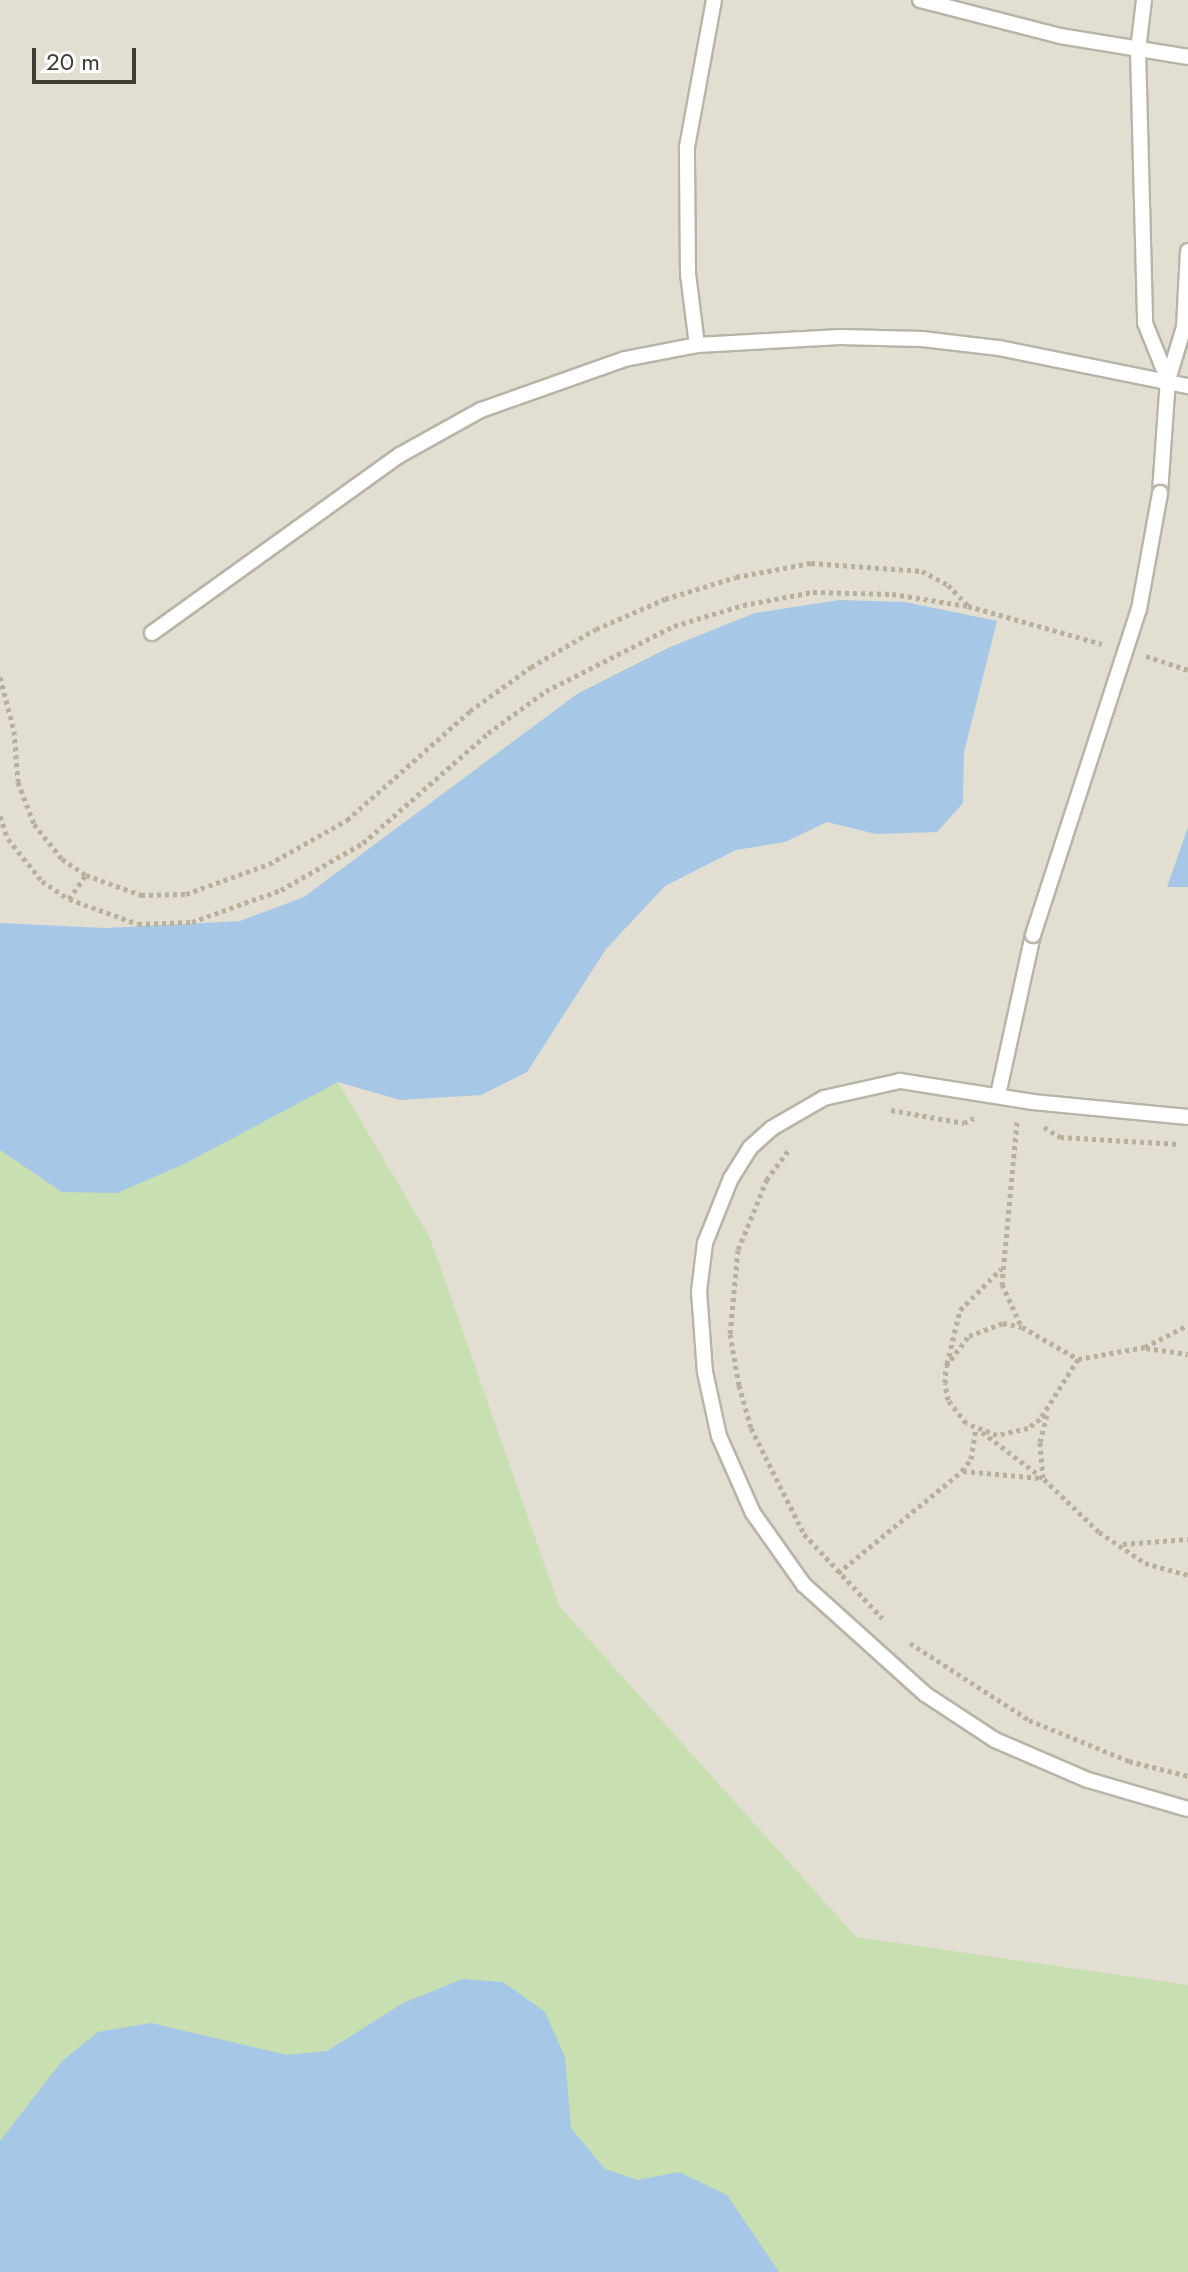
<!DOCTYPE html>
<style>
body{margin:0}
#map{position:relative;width:1188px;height:2272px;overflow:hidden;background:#efece4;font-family:Jost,sans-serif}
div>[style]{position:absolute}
.residential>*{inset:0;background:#e2ded2}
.green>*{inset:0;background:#c7dfb1}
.water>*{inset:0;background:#a6c7e5}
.path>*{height:5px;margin-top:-2.5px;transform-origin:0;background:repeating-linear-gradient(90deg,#b9b09b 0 4px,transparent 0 8px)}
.roads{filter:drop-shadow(2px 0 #b9b4a8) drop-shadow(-2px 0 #b9b4a8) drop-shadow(0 2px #b9b4a8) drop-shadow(0 -2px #b9b4a8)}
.service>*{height:14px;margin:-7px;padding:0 7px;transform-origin:7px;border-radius:7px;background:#fff}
.bridges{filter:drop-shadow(2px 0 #b9b4a8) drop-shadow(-2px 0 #b9b4a8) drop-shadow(0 2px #b9b4a8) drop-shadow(0 -2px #b9b4a8)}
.service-bridge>*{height:14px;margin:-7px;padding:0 7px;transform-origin:7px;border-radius:7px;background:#fff}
span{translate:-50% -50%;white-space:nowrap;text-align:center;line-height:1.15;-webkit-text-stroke:6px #fff;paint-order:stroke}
.scale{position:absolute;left:32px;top:48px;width:104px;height:36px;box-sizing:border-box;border:4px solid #403d34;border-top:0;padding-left:10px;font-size:24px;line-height:28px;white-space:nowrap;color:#403d34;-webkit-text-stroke:6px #fff;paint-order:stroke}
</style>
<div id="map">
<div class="residential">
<div style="clip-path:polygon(0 0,1188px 0,1188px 2272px,0 2272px)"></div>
</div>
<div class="green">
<div style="clip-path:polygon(0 983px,338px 1082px,430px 1238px,559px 1606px,856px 1937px,1188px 1985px,1188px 2272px,0 2272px)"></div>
</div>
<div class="water">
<div style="clip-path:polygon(839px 600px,905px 602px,997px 621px,964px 752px,963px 803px,937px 832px,876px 834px,827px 822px,785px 842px,736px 850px,665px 886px,606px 949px,527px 1072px,481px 1095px,400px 1100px,338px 1082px,184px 1164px,117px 1193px,62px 1192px,0 1150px,0 923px,105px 928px,240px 921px,304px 897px,577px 694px,668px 648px,755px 613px)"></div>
<div style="clip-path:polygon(1188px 827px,1188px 887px,1167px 887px)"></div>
<div style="clip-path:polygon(463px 1979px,503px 1982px,545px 2012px,565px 2057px,571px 2128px,605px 2169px,638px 2180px,679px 2172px,727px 2195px,779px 2272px,0 2272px,0 2141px,62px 2061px,98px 2032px,151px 2023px,287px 2055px,327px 2051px,403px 2003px)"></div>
</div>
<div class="path">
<div style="left:1146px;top:656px;width:44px;rotate:18.4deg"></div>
<div style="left:0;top:677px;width:56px;rotate:75.5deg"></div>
<div style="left:14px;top:731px;width:51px;rotate:85.5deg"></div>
<div style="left:18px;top:782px;width:45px;rotate:69.1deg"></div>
<div style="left:34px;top:824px;width:45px;rotate:51.3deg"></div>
<div style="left:62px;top:859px;width:29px;rotate:34deg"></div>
<div style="left:86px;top:875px;width:59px;rotate:20deg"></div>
<div style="left:141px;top:895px;width:45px;rotate:-1.3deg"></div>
<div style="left:186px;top:894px;width:88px;rotate:-19.9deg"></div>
<div style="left:269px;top:864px;width:90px;rotate:-29.4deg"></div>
<div style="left:347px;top:820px;width:164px;rotate:-41.5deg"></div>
<div style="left:470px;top:711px;width:75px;rotate:-35.8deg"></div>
<div style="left:531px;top:667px;width:75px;rotate:-30.3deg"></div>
<div style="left:596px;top:629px;width:75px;rotate:-23.5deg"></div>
<div style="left:665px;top:599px;width:74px;rotate:-17.2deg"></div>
<div style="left:736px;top:577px;width:76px;rotate:-10.6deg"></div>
<div style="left:811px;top:563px;width:111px;rotate:4.1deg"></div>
<div style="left:922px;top:571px;width:30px;rotate:28deg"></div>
<div style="left:948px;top:585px;width:29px;rotate:46deg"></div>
<div style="left:0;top:816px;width:24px;rotate:71deg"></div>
<div style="left:8px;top:839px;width:54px;rotate:51deg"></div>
<div style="left:42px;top:881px;width:32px;rotate:34deg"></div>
<div style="left:69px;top:899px;width:73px;rotate:19.9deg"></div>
<div style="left:138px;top:924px;width:54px;rotate:-2.1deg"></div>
<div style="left:192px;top:922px;width:95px;rotate:-19.8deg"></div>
<div style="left:281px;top:890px;width:95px;rotate:-29.8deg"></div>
<div style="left:363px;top:843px;width:167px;rotate:-41.3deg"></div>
<div style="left:488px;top:733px;width:72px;rotate:-35.9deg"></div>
<div style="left:546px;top:691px;width:144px;rotate:-26.9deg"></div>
<div style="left:674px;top:626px;width:72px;rotate:-16.9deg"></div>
<div style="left:743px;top:605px;width:71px;rotate:-10.5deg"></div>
<div style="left:813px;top:592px;width:79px;rotate:1.5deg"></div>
<div style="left:892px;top:594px;width:77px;rotate:9deg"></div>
<div style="left:968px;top:606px;width:139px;rotate:15.8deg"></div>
<div style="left:69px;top:899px;width:29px;rotate:-55deg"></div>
<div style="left:891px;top:1110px;width:74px;rotate:10.1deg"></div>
<div style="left:964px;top:1123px;width:11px;rotate:-27deg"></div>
<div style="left:1017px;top:1122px;width:163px;rotate:95.3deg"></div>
<div style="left:1002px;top:1284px;width:46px;rotate:65.7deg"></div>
<div style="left:1044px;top:1127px;width:19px;rotate:32deg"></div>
<div style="left:1060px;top:1137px;width:119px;rotate:3.4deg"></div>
<div style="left:788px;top:1151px;width:35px;rotate:127deg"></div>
<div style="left:767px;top:1179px;width:77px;rotate:112.2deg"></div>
<div style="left:738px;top:1250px;width:84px;rotate:95.4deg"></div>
<div style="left:730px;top:1334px;width:52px;rotate:80deg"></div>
<div style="left:739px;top:1385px;width:45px;rotate:74.4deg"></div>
<div style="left:751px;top:1428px;width:119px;rotate:63.4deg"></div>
<div style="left:804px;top:1534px;width:115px;rotate:47.1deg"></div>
<div style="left:1003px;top:1323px;width:19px;rotate:12deg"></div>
<div style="left:1022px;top:1327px;width:64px;rotate:29.7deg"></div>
<div style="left:1078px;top:1359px;width:71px;rotate:122.3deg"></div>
<div style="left:1040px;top:1419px;width:15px;rotate:143deg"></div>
<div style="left:1028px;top:1428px;width:32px;rotate:167deg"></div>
<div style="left:997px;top:1435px;width:33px;rotate:-159deg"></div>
<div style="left:966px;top:1423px;width:29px;rotate:-128deg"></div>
<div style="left:948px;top:1400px;width:17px;rotate:-100deg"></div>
<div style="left:945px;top:1383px;width:17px;rotate:-87deg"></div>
<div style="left:946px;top:1366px;width:38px;rotate:-53deg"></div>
<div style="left:969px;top:1336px;width:36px;rotate:-21deg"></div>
<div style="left:1146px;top:1348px;width:42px;rotate:8.1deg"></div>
<div style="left:1078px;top:1359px;width:68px;rotate:-10.2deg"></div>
<div style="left:1145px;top:1347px;width:48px;rotate:-27.1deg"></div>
<div style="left:947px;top:1364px;width:56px;rotate:-76.5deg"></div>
<div style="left:960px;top:1310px;width:58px;rotate:-45deg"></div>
<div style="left:982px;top:1432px;width:78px;rotate:37.2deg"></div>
<div style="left:1044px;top:1479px;width:76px;rotate:43.9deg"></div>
<div style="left:1099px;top:1532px;width:55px;rotate:34deg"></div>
<div style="left:1145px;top:1563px;width:45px;rotate:15.6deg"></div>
<div style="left:963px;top:1471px;width:77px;rotate:5.2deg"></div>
<div style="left:1043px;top:1478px;width:36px;rotate:-95deg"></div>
<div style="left:1040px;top:1442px;width:30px;rotate:-76deg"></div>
<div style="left:1123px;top:1544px;width:65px;rotate:-4.4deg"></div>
<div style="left:838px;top:1573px;width:161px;rotate:-39.4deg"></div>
<div style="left:962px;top:1471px;width:15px;rotate:-53deg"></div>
<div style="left:971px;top:1459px;width:30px;rotate:-81deg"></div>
<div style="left:910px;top:1643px;width:142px;rotate:32.9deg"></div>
<div style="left:1029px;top:1720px;width:108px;rotate:22.3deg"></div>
<div style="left:1129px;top:1761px;width:61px;rotate:14.3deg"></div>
</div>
<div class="roads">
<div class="service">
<div style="left:920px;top:0;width:145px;rotate:14.4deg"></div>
<div style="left:1060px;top:36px;width:130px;rotate:9.3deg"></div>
<div style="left:1144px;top:0;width:50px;rotate:96.8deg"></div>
<div style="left:1138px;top:50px;width:273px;rotate:88.5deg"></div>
<div style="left:1145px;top:323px;width:61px;rotate:68deg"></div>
<div style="left:697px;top:345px;width:72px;rotate:-97.2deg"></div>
<div style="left:688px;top:274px;width:127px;rotate:-90.5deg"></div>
<div style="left:687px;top:147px;width:149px;rotate:-79.6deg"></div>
<div style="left:1160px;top:493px;width:113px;rotate:-86deg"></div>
<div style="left:1168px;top:380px;width:55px;rotate:-73.2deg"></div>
<div style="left:1184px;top:327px;width:76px;rotate:-87deg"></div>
<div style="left:152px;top:633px;width:305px;rotate:-35.7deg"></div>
<div style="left:400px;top:455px;width:93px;rotate:-29.1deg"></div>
<div style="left:481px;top:410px;width:153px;rotate:-19.5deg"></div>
<div style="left:625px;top:359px;width:73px;rotate:-11deg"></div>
<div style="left:697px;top:345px;width:143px;rotate:-3.2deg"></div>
<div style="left:840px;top:337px;width:82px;rotate:1.4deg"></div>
<div style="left:922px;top:339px;width:78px;rotate:6.7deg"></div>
<div style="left:999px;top:348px;width:193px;rotate:11.4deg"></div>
<div style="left:998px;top:1095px;width:164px;rotate:-77.7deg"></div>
<div style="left:1188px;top:1117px;width:156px;rotate:-174.5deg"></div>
<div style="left:1033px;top:1102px;width:135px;rotate:-171deg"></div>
<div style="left:900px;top:1081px;width:78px;rotate:167.4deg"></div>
<div style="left:824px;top:1098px;width:60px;rotate:150deg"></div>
<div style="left:772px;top:1128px;width:30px;rotate:138deg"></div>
<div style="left:750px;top:1148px;width:36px;rotate:122deg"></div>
<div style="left:731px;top:1178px;width:70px;rotate:111.8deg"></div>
<div style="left:705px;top:1243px;width:48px;rotate:97.1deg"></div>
<div style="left:699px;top:1291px;width:81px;rotate:85.8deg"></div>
<div style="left:705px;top:1372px;width:66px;rotate:77.7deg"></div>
<div style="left:719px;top:1436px;width:84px;rotate:66.2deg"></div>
<div style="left:753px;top:1513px;width:88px;rotate:54.7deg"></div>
<div style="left:804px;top:1585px;width:163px;rotate:42deg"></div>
<div style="left:925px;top:1694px;width:84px;rotate:33.3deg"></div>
<div style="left:995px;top:1740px;width:101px;rotate:23.3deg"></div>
<div style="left:1088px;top:1780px;width:104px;rotate:16.2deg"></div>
</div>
</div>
<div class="bridges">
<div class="service-bridge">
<div style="left:1033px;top:935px;width:343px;rotate:-72deg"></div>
<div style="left:1139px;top:609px;width:118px;rotate:-79.7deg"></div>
</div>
</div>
<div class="scale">20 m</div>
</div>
